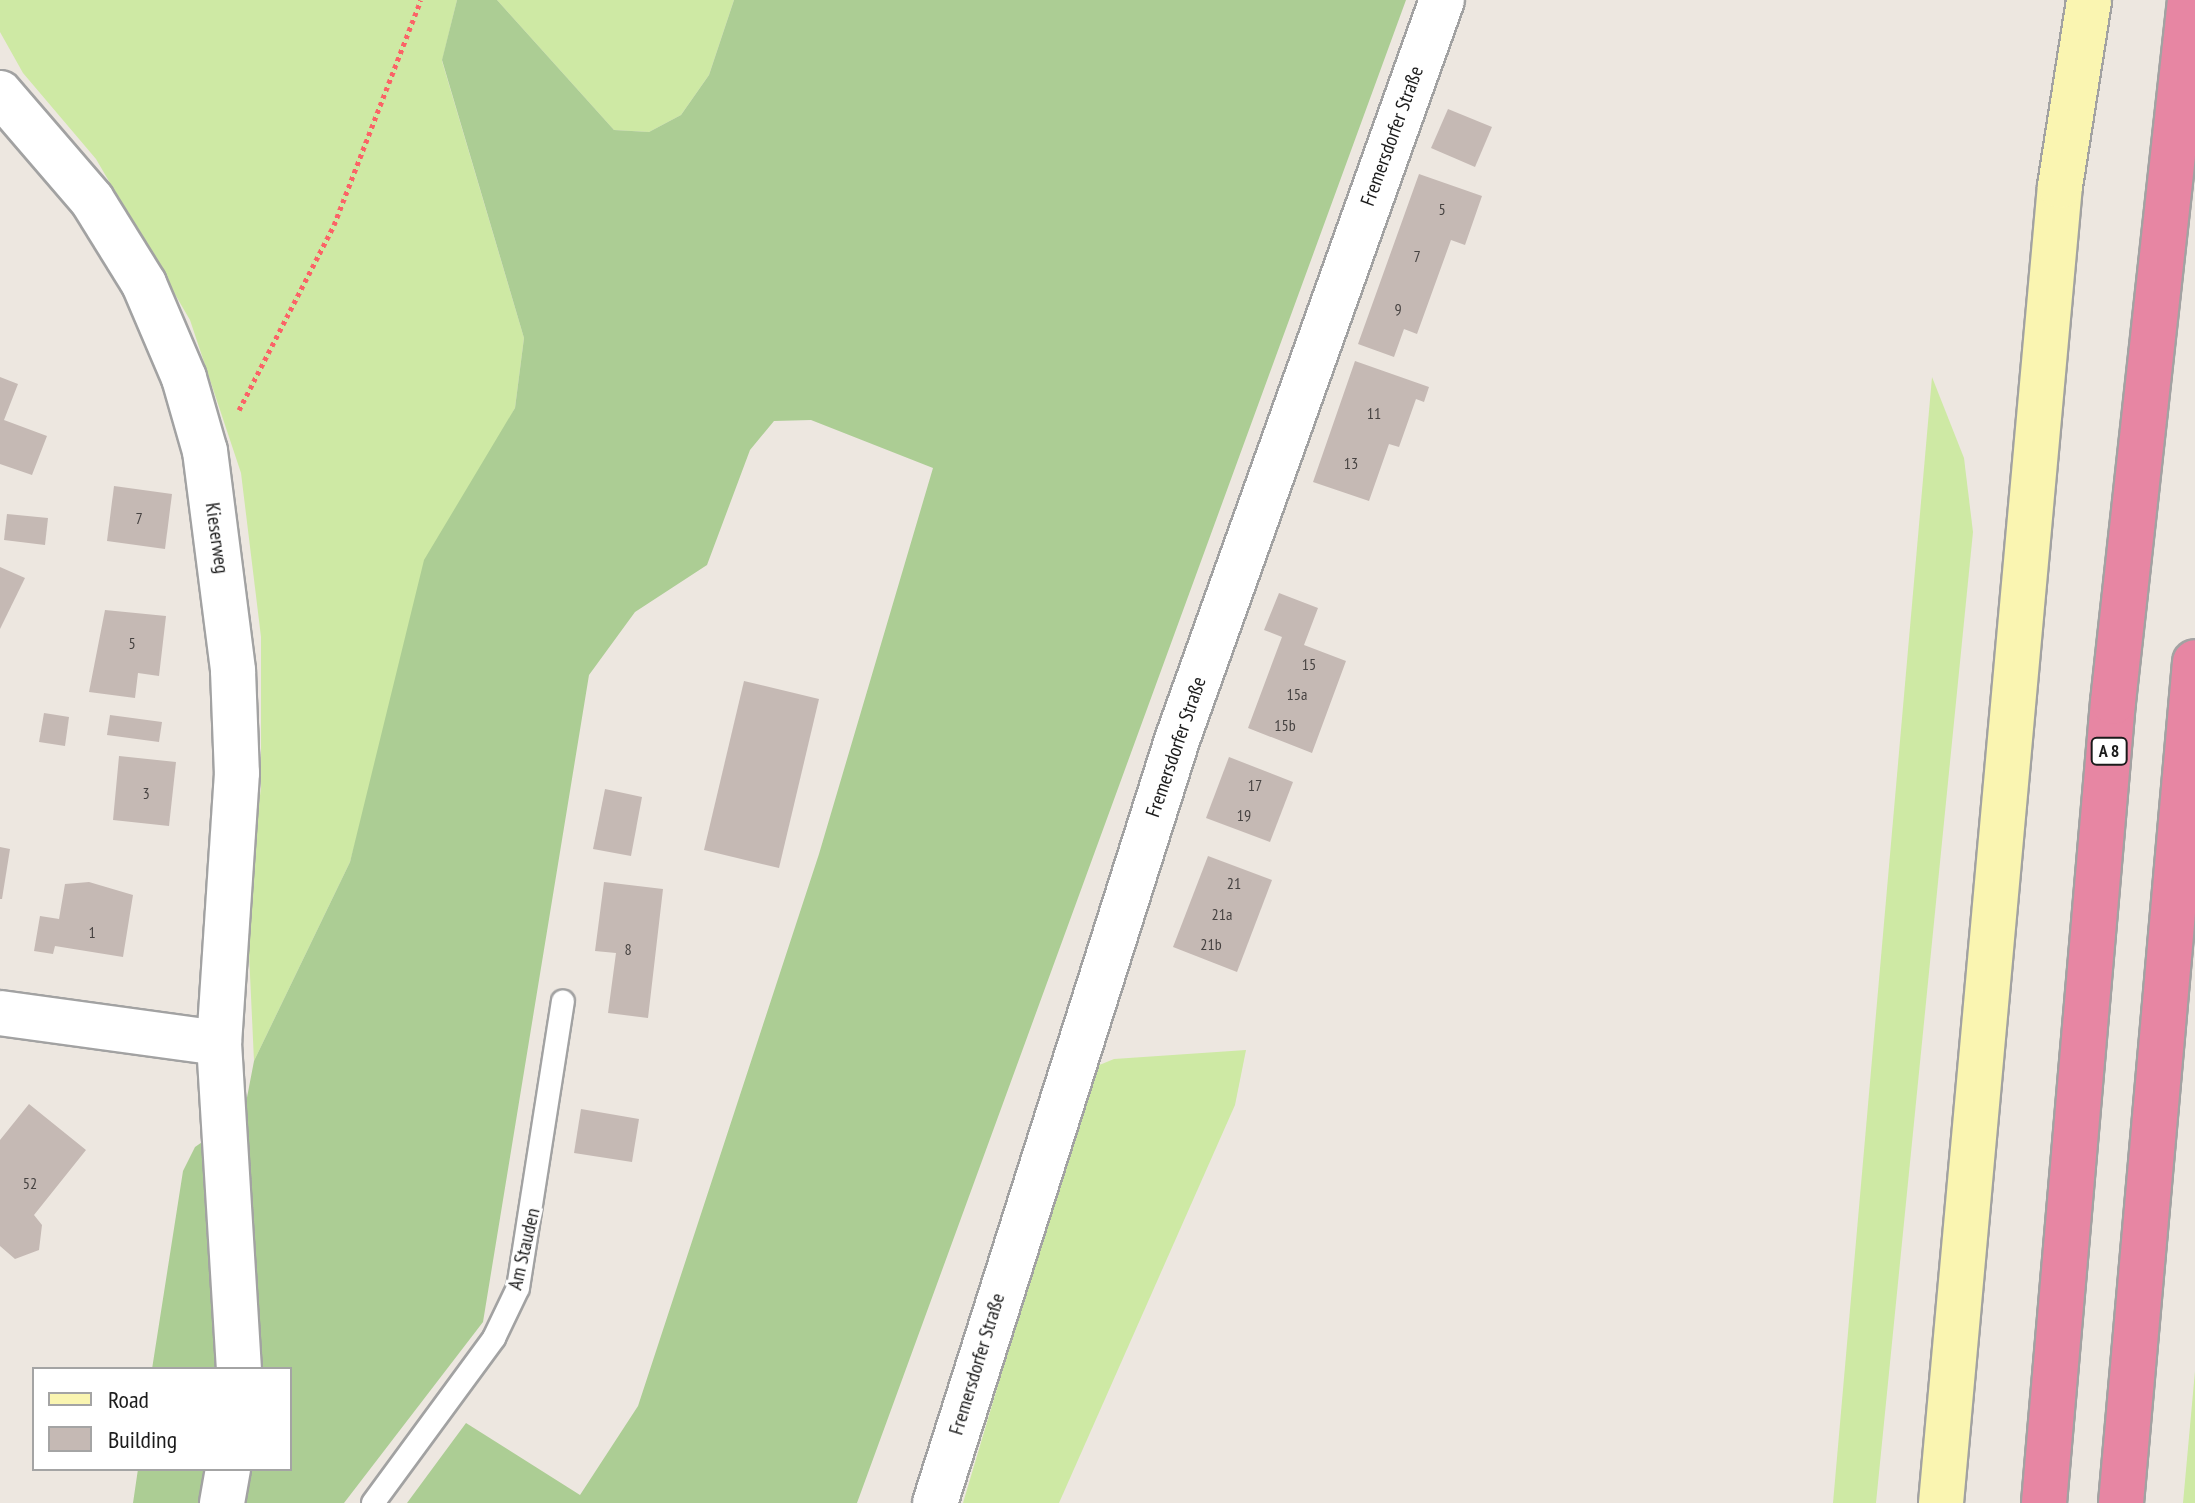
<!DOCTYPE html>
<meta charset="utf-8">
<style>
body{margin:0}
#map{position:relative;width:2195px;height:1503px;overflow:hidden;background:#ede7e0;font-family:"PT Sans Narrow",sans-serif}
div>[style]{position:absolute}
.grass>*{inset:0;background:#cee9a4}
.forest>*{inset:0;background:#accd94}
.building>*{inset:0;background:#c5b9b4}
.path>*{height:5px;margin-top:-2.5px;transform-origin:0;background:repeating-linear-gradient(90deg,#fb6366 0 4px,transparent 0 8px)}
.roads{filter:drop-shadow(2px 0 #a2a2a2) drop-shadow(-2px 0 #a2a2a2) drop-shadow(0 2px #a2a2a2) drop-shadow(0 -2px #a2a2a2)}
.service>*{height:22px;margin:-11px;padding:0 11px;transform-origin:11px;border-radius:11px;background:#fff}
.minor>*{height:44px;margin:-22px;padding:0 22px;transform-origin:22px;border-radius:22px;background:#fff}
.secondary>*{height:44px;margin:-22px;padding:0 22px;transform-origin:22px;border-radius:22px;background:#faf5b1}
.motorway>*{height:44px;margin:-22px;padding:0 22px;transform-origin:22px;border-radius:22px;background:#e786a3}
span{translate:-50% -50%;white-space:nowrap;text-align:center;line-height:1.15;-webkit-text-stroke:6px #fff;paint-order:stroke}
.number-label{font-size:16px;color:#464241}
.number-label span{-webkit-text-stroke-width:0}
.shield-label span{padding:2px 6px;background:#fff;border:2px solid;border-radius:6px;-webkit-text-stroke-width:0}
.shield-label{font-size:18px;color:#1b1b1b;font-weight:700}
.street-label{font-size:20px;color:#1b1b1b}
.legend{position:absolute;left:32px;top:1367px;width:260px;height:104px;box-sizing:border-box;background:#fff;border:2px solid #a4a4a4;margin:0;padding:10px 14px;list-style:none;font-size:24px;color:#1b1b1b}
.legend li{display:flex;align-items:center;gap:16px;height:40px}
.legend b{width:40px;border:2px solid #a4a4a4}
</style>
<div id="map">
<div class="grass">
<div style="clip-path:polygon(0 0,457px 0,442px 61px,524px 338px,515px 408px,476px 484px,386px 733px,350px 862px,254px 1061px,247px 910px,261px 787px,261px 637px,241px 473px,190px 320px,96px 159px,23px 73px,0 32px)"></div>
<div style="clip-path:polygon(497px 0,734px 0,709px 75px,681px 115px,649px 132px,614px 130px)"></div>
<div style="clip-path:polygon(1932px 377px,1964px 458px,1973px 532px,1876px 1503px,1833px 1503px)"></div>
<div style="clip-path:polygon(1246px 1050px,1235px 1105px,1059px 1503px,963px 1503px,1092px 1068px,1114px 1059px)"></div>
<div style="clip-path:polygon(2195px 1371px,2195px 1503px,2183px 1503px)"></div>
</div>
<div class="forest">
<div style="clip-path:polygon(457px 0,497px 0,614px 130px,649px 132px,681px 115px,709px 75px,734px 0,1406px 0,857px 1503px,407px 1503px,466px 1423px,580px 1495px,638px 1406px,819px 854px,933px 468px,811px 420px,774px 421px,750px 450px,707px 565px,635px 612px,589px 675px,483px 1322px,344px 1503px,133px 1503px,138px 1469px,290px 1469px,290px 1369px,152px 1369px,183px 1171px,195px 1147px,244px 1113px,254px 1061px,350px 862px,424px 560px,515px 408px,524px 338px,442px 60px)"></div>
</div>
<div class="building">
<div style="clip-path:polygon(1448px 109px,1492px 127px,1475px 167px,1431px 148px)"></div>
<div style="clip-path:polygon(1419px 174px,1482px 196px,1465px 245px,1451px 240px,1417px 334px,1404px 329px,1394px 357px,1358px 344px)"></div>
<div style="clip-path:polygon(1355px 361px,1429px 387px,1424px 402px,1416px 399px,1399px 447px,1389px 444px,1369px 501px,1313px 482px)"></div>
<div style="clip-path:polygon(0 377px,18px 384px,4px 420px,47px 436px,32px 475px,0 464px)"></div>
<div style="clip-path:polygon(114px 486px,172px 494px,165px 549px,107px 541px)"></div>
<div style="clip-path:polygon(7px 514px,48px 518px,45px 545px,4px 540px)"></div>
<div style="clip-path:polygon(0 567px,25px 578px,0 629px)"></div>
<div style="clip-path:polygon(1279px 593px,1318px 608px,1304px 645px,1346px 661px,1312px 753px,1248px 728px,1282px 637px,1264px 630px)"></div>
<div style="clip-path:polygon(105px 610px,166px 616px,159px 676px,138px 673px,135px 698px,89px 692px)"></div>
<div style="clip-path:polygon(744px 681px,819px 699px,779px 868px,704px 850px)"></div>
<div style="clip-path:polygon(44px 713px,69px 717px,65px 746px,39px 742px)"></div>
<div style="clip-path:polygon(110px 715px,162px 722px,159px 742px,107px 735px)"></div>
<div style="clip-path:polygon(119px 756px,176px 762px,169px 826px,113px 820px)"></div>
<div style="clip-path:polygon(1229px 757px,1293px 782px,1270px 842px,1206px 818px)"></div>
<div style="clip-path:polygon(605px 789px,642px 797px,631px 856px,593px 849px)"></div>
<div style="clip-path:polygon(0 847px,10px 849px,2px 899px,0 899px)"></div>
<div style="clip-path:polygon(1208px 856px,1272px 880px,1237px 972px,1173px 947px)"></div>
<div style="clip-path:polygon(89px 882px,133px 895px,123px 957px,55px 946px,53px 954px,34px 951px,40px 916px,59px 919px,65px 884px)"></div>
<div style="clip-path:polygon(604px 882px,663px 889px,648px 1018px,608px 1013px,616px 953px,595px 951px)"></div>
<div style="clip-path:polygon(29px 1104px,86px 1150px,34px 1215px,42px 1225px,39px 1250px,15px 1259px,0 1246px,0 1140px)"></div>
<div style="clip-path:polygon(581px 1109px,639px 1119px,632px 1162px,574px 1153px)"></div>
</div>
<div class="path">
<div style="left:239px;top:410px;width:208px;rotate:-62.8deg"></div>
<div style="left:334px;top:225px;width:241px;rotate:-68.9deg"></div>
</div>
<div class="roads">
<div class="service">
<div style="left:373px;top:1503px;width:205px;rotate:-53.7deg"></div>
<div style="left:494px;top:1338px;width:55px;rotate:-64.4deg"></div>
<div style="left:518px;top:1288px;width:290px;rotate:-81.1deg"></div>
</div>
<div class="minor">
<div style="left:0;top:93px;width:141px;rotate:49.3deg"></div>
<div style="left:92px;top:200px;width:99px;rotate:58.2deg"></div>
<div style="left:144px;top:284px;width:102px;rotate:66.9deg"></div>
<div style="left:184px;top:378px;width:76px;rotate:74deg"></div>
<div style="left:205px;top:451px;width:222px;rotate:82.7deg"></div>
<div style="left:233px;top:671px;width:102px;rotate:87.8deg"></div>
<div style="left:237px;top:773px;width:271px;rotate:93.8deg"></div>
<div style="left:219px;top:1043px;width:327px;rotate:86.5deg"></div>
<div style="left:0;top:1013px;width:221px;rotate:7.8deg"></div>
<div style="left:222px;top:1503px;width:35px;rotate:-80deg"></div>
<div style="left:935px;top:1503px;width:800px;rotate:-72.4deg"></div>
<div style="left:1177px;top:740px;width:786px;rotate:-70.3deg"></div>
</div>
<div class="secondary">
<div style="left:1941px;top:1503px;width:1322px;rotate:-84.84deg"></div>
<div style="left:2060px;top:186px;width:188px;rotate:-81.1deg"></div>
</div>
<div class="motorway">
<div style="left:2044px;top:1503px;width:804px;rotate:-85.08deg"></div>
<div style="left:2113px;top:702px;width:706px;rotate:-83.74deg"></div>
<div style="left:2121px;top:1503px;width:844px;rotate:-84.97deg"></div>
</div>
</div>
<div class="number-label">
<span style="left:1442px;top:209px">5</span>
<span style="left:1417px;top:256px">7</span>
<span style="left:1398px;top:309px">9</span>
<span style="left:1374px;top:413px">11</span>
<span style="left:1351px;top:463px">13</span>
<span style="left:139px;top:518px">7</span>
<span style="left:132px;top:643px">5</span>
<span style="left:1309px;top:664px">15</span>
<span style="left:1297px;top:694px">15a</span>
<span style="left:1285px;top:725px">15b</span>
<span style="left:1255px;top:785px">17</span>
<span style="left:146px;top:793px">3</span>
<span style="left:1244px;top:815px">19</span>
<span style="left:1234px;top:883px">21</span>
<span style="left:1222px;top:914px">21a</span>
<span style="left:92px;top:932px">1</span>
<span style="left:1211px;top:944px">21b</span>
<span style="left:628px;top:949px">8</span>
<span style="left:30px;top:1183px">52</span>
</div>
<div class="shield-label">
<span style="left:2109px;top:751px">A 8</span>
</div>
<div class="street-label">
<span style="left:1392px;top:136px;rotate:-70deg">Fremersdorfer Straße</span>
<span style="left:217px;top:538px;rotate:82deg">Kieserweg</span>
<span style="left:1176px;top:747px;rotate:-71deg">Fremersdorfer Straße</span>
<span style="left:524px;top:1249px;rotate:-77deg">Am Stauden</span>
<span style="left:977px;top:1364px;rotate:-73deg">Fremersdorfer Straße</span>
</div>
<ul class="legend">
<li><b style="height:10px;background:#faf5b1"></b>Road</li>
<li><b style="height:22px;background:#c5b9b4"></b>Building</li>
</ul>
</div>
